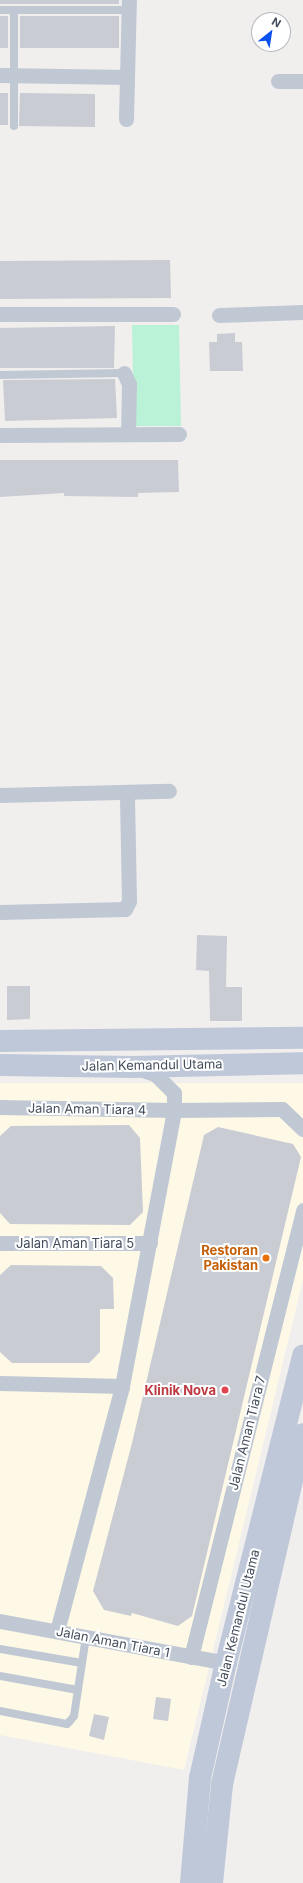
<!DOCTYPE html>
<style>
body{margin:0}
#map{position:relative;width:303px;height:1883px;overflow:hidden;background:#f1eeee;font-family:Inter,sans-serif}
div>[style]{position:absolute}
.commercial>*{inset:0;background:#fdf9e6}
.green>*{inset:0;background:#b9f2d6}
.building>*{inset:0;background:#caccd4}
.lane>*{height:8px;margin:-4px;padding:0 4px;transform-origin:4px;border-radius:4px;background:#c0c8d4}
.street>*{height:15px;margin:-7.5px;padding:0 7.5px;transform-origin:7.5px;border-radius:7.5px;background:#c0c8d4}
.secondary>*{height:22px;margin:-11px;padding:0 11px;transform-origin:11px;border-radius:11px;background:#bfc8d9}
.dots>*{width:11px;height:11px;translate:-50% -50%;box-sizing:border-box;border:2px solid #fff;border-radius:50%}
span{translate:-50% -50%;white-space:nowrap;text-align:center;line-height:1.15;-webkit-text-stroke:4px #fff;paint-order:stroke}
.street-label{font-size:13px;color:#454e5d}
.food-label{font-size:13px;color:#c56008;font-weight:700}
.right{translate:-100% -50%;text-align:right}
.health-label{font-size:13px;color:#be3a42;font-weight:700}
.north{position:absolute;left:251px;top:12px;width:40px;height:40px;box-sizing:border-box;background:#fff;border:1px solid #b5b8be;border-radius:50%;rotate:30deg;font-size:11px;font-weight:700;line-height:16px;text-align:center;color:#454e5d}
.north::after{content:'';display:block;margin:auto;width:14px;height:18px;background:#0c51ed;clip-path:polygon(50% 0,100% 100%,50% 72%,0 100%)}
</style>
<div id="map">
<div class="commercial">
<div style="clip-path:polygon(0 1083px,303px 1083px,303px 1280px,184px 1770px,0 1735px)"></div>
</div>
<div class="green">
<div style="clip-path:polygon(132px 325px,179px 325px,181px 426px,134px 426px)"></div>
</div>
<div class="building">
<div style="clip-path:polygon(0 0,119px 0,119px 4px,0 4px)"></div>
<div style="clip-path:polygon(0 16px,8px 16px,8px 48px,0 48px)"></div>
<div style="clip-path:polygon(20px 16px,119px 16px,119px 48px,20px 48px)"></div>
<div style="clip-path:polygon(0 93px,8px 93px,8px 125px,0 125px)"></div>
<div style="clip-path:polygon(20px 93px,95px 94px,95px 127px,19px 126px)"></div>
<div style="clip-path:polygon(170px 260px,171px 298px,0 299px,0 261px)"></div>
<div style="clip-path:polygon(115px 326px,114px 368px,0 368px,0 328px)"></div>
<div style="clip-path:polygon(235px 333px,235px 342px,242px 342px,243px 371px,210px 371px,209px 342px,217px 342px,217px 334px)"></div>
<div style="clip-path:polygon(115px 379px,117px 418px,5px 421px,3px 380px)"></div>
<div style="clip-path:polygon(0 460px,178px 460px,179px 492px,138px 493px,138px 497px,64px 496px,64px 493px,0 497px)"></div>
<div style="clip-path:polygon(197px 935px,227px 936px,226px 987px,242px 987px,242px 1021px,210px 1021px,209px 971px,196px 970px)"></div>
<div style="clip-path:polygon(7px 986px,30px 986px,30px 1019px,7px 1020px)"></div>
<div style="clip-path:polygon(129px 1125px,140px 1138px,143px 1212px,130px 1225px,10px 1224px,0 1213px,0 1136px,11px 1126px)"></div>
<div style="clip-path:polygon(218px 1127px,293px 1144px,301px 1157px,192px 1616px,178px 1626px,132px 1613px,131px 1616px,104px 1610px,93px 1591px,132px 1443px,204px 1135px)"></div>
<div style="clip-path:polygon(11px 1265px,101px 1266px,113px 1278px,114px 1309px,100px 1309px,100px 1352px,89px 1363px,12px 1363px,0 1352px,0 1275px)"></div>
<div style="clip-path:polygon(156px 1697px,171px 1699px,168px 1721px,153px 1719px)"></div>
<div style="clip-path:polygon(94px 1714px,109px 1717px,104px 1740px,89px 1736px)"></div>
</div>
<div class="lane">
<div style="left:0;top:10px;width:129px"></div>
<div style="left:14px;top:126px;width:115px;rotate:-90deg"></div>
<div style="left:0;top:375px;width:124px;rotate:-0.9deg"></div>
<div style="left:0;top:1649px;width:83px;rotate:9.7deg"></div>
<div style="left:0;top:1676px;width:79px;rotate:10.2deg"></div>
<div style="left:0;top:1711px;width:68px;rotate:11deg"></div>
<div style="left:67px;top:1724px;width:4px;rotate:-45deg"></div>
<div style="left:70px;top:1721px;width:6px;rotate:-51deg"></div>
<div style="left:74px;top:1716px;width:80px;rotate:-81.4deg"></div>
</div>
<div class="street">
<div style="left:0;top:75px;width:127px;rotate:0.9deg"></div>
<div style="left:278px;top:81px;width:25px"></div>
<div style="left:126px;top:119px;width:119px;rotate:-88.6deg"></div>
<div style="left:0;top:314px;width:173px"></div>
<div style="left:219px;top:315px;width:84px;rotate:-2deg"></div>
<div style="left:124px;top:373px;width:12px;rotate:66deg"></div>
<div style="left:129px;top:384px;width:50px;rotate:91.1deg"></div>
<div style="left:0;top:435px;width:179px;rotate:-0.3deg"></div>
<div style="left:0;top:795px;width:169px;rotate:-1.4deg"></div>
<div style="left:0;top:912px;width:125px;rotate:-1.4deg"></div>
<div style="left:125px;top:909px;width:9px;rotate:-63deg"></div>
<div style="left:129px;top:901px;width:109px;rotate:-91.1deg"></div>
<div style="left:0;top:1107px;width:174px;rotate:1deg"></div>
<div style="left:174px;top:1110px;width:108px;rotate:-0.5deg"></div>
<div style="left:282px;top:1109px;width:29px;rotate:44deg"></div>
<div style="left:0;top:1243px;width:150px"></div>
<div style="left:0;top:1383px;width:122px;rotate:1.4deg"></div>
<div style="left:0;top:1621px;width:230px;rotate:10.5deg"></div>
<div style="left:57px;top:1631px;width:253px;rotate:-75.1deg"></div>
<div style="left:122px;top:1386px;width:281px;rotate:-79.3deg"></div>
<div style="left:174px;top:1110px;width:17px;rotate:-90deg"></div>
<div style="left:174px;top:1093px;width:27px;rotate:-135deg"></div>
<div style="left:155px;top:1074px;width:16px;rotate:-162deg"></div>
<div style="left:191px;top:1657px;width:461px;rotate:-75.9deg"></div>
</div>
<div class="secondary">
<div style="left:0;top:1041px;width:303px;rotate:-0.6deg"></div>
<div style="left:0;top:1065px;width:133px;rotate:0.9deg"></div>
<div style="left:133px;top:1067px;width:170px;rotate:-1.3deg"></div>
<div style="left:191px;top:1883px;width:105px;rotate:-85.1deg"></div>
<div style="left:200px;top:1778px;width:118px;rotate:-77.3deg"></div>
<div style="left:226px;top:1663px;width:317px;rotate:-75.9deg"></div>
<div style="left:212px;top:1883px;width:100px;rotate:-84.2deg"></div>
<div style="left:222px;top:1784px;width:359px;rotate:-77deg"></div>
</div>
<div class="dots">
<div style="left:266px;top:1258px;background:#e8710a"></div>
<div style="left:225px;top:1390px;background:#e0444e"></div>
</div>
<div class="street-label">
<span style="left:152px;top:1065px;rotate:-1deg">Jalan Kemandul Utama</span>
<span style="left:87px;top:1109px;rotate:1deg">Jalan Aman Tiara 4</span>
<span style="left:75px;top:1243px">Jalan Aman Tiara 5</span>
<span style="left:247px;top:1433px;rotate:-76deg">Jalan Aman Tiara 7</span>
<span style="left:238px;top:1618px;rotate:-76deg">Jalan Kemandul Utama</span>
<span style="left:113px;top:1642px;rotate:11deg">Jalan Aman Tiara 1</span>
</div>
<div class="food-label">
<span class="right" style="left:258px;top:1258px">Restoran<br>Pakistan</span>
</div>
<div class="health-label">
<span class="right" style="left:216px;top:1390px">Klinik Nova</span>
</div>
<div class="north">N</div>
</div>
